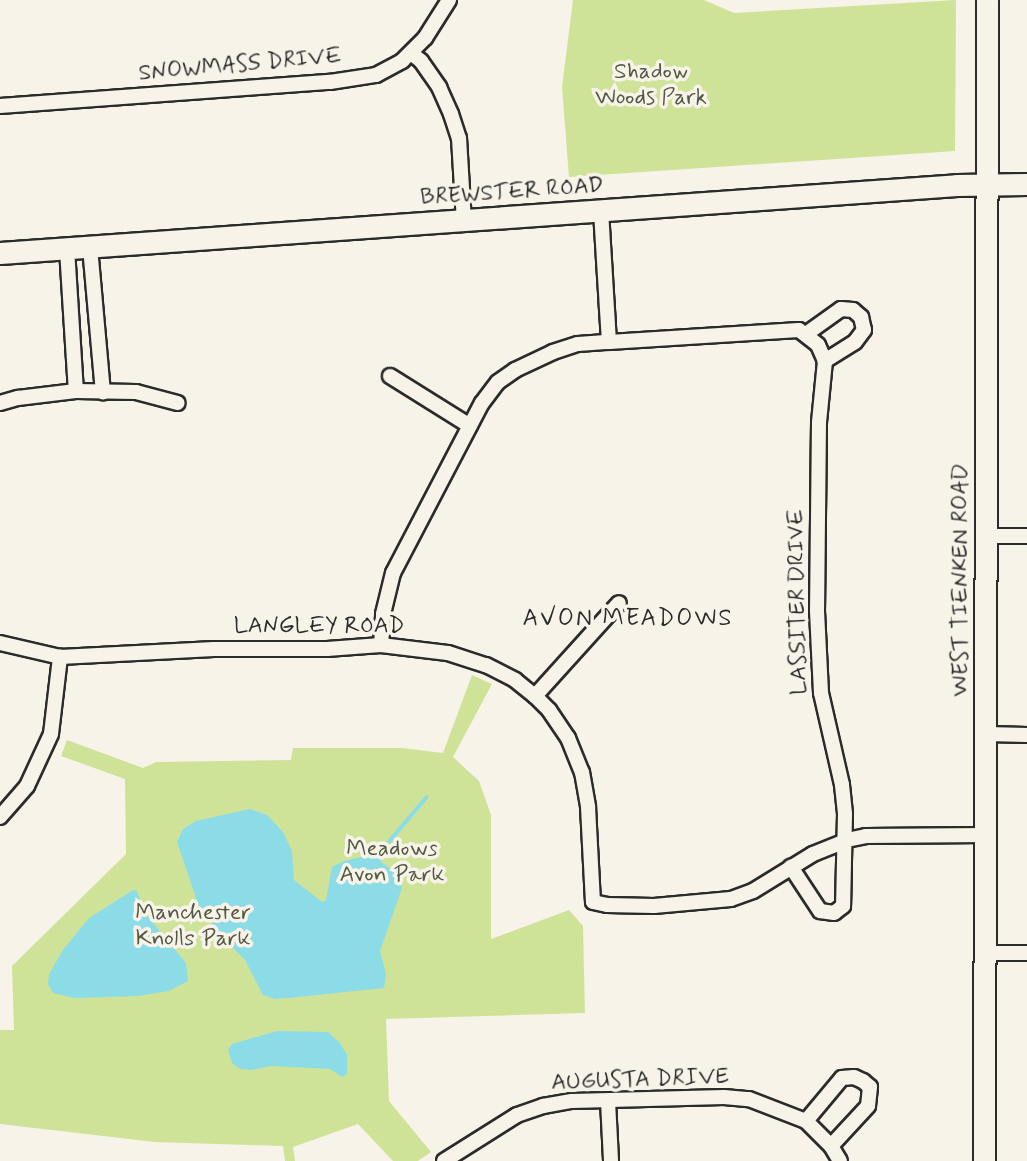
<!DOCTYPE html>
<style>
body{margin:0}
#map{position:relative;width:1027px;height:1161px;overflow:hidden;background:#f7f3e8;font-family:Mynerve,sans-serif}
div>[style]{position:absolute}
.green>*{inset:0;background:#cee398}
.water>*{inset:0;background:#8cdce7}
.stream>*{height:3.5px;margin:-1.75px;padding:0 1.75px;transform-origin:1.75px;border-radius:1.75px;background:#8cdce7}
.roads{filter:drop-shadow(2px 0 #2b2b2b) drop-shadow(-2px 0 #2b2b2b) drop-shadow(0 2px #2b2b2b) drop-shadow(0 -2px #2b2b2b)}
.street>*{height:14px;margin:-7px;padding:0 7px;transform-origin:7px;border-radius:7px;background:#f7f3e8}
.secondary>*{height:21px;margin:-10.5px;padding:0 10.5px;transform-origin:10.5px;border-radius:10.5px;background:#f7f3e8}
span{translate:-50% -50%;white-space:nowrap;text-align:center;line-height:1.15;-webkit-text-stroke:7px #f7f3e8;paint-order:stroke}
.street-label{font-size:23px;color:#2b2b2b}
.park-label{font-size:23px;color:#545946}
.neighbourhood-label{font-size:24px;color:#2b2b2b;letter-spacing:2px}
</style>
<div id="map">
<div class="green">
<div style="clip-path:polygon(573px 0,704px 0,734px 13px,956px 0,955px 151px,569px 177px,562px 87px)"></div>
<div style="clip-path:polygon(472px 675px,492px 684px,453px 757px,479px 781px,491px 815px,491px 939px,569px 910px,583px 926px,585px 1013px,386px 1019px,389px 1101px,431px 1152px,418px 1161px,393px 1161px,358px 1124px,293px 1147px,295px 1161px,285px 1161px,283px 1146px,155px 1142px,0 1124px,0 1030px,14px 1030px,12px 966px,126px 854px,125px 779px,61px 756px,67px 740px,143px 768px,156px 762px,291px 760px,293px 748px,402px 748px,443px 753px)"></div>
</div>
<div class="water">
<div style="clip-path:polygon(250px 809px,267px 815px,283px 832px,292px 851px,294px 880px,322px 902px,326px 900px,332px 867px,344px 861px,367px 856px,379px 847px,383px 849px,381px 862px,398px 874px,402px 888px,380px 951px,386px 974px,384px 988px,288px 998px,275px 999px,263px 995px,245px 960px,223px 938px,198px 904px,177px 842px,183px 829px,196px 821px)"></div>
<div style="clip-path:polygon(133px 890px,137px 891px,145px 913px,186px 963px,188px 981px,169px 991px,138px 996px,74px 998px,53px 993px,48px 984px,49px 974px,63px 950px,89px 918px)"></div>
<div style="clip-path:polygon(277px 1031px,328px 1032px,340px 1043px,347px 1055px,347px 1074px,342px 1077px,330px 1069px,271px 1066px,251px 1070px,240px 1069px,232px 1063px,228px 1050px,232px 1044px)"></div>
</div>
<div class="stream">
<div style="left:383px;top:849px;width:67px;rotate:-49.9deg"></div>
</div>
<div class="roads">
<div class="street">
<div style="left:411px;top:53px;width:13px;rotate:39deg"></div>
<div style="left:421px;top:61px;width:32px;rotate:55deg"></div>
<div style="left:439px;top:87px;width:30px;rotate:66deg"></div>
<div style="left:451px;top:114px;width:25px;rotate:72deg"></div>
<div style="left:459px;top:138px;width:84px;rotate:86.6deg"></div>
<div style="left:0;top:106px;width:331px;rotate:-4.2deg"></div>
<div style="left:330px;top:82px;width:47px;rotate:-8.7deg"></div>
<div style="left:376px;top:75px;width:30px;rotate:-28deg"></div>
<div style="left:402px;top:61px;width:33px;rotate:-45deg"></div>
<div style="left:425px;top:38px;width:45px;rotate:-57.7deg"></div>
<div style="left:90px;top:247px;width:146px;rotate:84.9deg"></div>
<div style="left:67px;top:249px;width:142px;rotate:86.4deg"></div>
<div style="left:806px;top:334px;width:43px;rotate:-35.5deg"></div>
<div style="left:841px;top:309px;width:12px;rotate:5deg"></div>
<div style="left:853px;top:310px;width:11px;rotate:41deg"></div>
<div style="left:861px;top:317px;width:13px;rotate:77deg"></div>
<div style="left:864px;top:330px;width:15px;rotate:127deg"></div>
<div style="left:855px;top:342px;width:36px;rotate:148deg"></div>
<div style="left:609px;top:342px;width:190px;rotate:-3.6deg"></div>
<div style="left:799px;top:330px;width:24px;rotate:38deg"></div>
<div style="left:818px;top:345px;width:17px;rotate:66deg"></div>
<div style="left:825px;top:361px;width:61px;rotate:95.6deg"></div>
<div style="left:819px;top:422px;width:189px;rotate:90.6deg"></div>
<div style="left:817px;top:611px;width:82px;rotate:87.2deg"></div>
<div style="left:821px;top:693px;width:94px;rotate:77.1deg"></div>
<div style="left:842px;top:785px;width:29px;rotate:84deg"></div>
<div style="left:845px;top:814px;width:92px;rotate:91.2deg"></div>
<div style="left:843px;top:906px;width:11px;rotate:142deg"></div>
<div style="left:834px;top:913px;width:14px;rotate:-172deg"></div>
<div style="left:820px;top:911px;width:53px;rotate:-123.4deg"></div>
<div style="left:390px;top:376px;width:94px;rotate:32deg"></div>
<div style="left:0;top:403px;width:19px;rotate:-16deg"></div>
<div style="left:18px;top:398px;width:58px;rotate:-6.9deg"></div>
<div style="left:76px;top:391px;width:60px;rotate:1deg"></div>
<div style="left:136px;top:392px;width:43px;rotate:14.7deg"></div>
<div style="left:987px;top:536px;width:40px"></div>
<div style="left:0;top:643px;width:62px;rotate:13.1deg"></div>
<div style="left:60px;top:657px;width:154px;rotate:-3deg"></div>
<div style="left:214px;top:649px;width:113px"></div>
<div style="left:327px;top:649px;width:54px;rotate:-4.2deg"></div>
<div style="left:381px;top:645px;width:67px;rotate:6.8deg"></div>
<div style="left:448px;top:653px;width:40px;rotate:18deg"></div>
<div style="left:486px;top:665px;width:33px;rotate:27deg"></div>
<div style="left:515px;top:680px;width:26px;rotate:39deg"></div>
<div style="left:535px;top:696px;width:20px;rotate:45deg"></div>
<div style="left:549px;top:710px;width:34px;rotate:56deg"></div>
<div style="left:568px;top:738px;width:37px;rotate:68deg"></div>
<div style="left:582px;top:772px;width:36px;rotate:80deg"></div>
<div style="left:588px;top:807px;width:95px;rotate:87deg"></div>
<div style="left:593px;top:902px;width:14px;rotate:12deg"></div>
<div style="left:607px;top:905px;width:47px;rotate:1.2deg"></div>
<div style="left:654px;top:906px;width:77px;rotate:-5.2deg"></div>
<div style="left:731px;top:899px;width:23px;rotate:-20deg"></div>
<div style="left:753px;top:891px;width:70px;rotate:-31.7deg"></div>
<div style="left:813px;top:854px;width:37px;rotate:-22deg"></div>
<div style="left:847px;top:840px;width:19px;rotate:-12deg"></div>
<div style="left:866px;top:836px;width:120px;rotate:-0.5deg"></div>
<div style="left:381px;top:645px;width:31px;rotate:-86deg"></div>
<div style="left:383px;top:614px;width:42px;rotate:-76.3deg"></div>
<div style="left:393px;top:573px;width:192px;rotate:-62.4deg"></div>
<div style="left:482px;top:403px;width:26px;rotate:-53deg"></div>
<div style="left:498px;top:382px;width:21px;rotate:-35deg"></div>
<div style="left:515px;top:370px;width:42px;rotate:-25.3deg"></div>
<div style="left:553px;top:352px;width:26px;rotate:-18deg"></div>
<div style="left:578px;top:344px;width:31px;rotate:-4deg"></div>
<div style="left:609px;top:342px;width:130px;rotate:-93.5deg"></div>
<div style="left:535px;top:696px;width:125px;rotate:-47.9deg"></div>
<div style="left:987px;top:734px;width:40px;rotate:1.4deg"></div>
<div style="left:0;top:817px;width:41px;rotate:-48.9deg"></div>
<div style="left:27px;top:786px;width:57px;rotate:-65.2deg"></div>
<div style="left:51px;top:734px;width:78px;rotate:-83.3deg"></div>
<div style="left:986px;top:953px;width:41px"></div>
<div style="left:608px;top:1101px;width:60px;rotate:87.1deg"></div>
<div style="left:806px;top:1121px;width:56px;rotate:-50.1deg"></div>
<div style="left:842px;top:1078px;width:12px;rotate:-5deg"></div>
<div style="left:854px;top:1077px;width:10px;rotate:24deg"></div>
<div style="left:863px;top:1081px;width:9px;rotate:41deg"></div>
<div style="left:870px;top:1087px;width:19px;rotate:96deg"></div>
<div style="left:868px;top:1106px;width:54px;rotate:132.8deg"></div>
<div style="left:444px;top:1161px;width:86px;rotate:-32.2deg"></div>
<div style="left:517px;top:1115px;width:28px;rotate:-19deg"></div>
<div style="left:543px;top:1106px;width:29px;rotate:-10deg"></div>
<div style="left:572px;top:1101px;width:152px;rotate:-1.5deg"></div>
<div style="left:724px;top:1097px;width:25px;rotate:5deg"></div>
<div style="left:749px;top:1099px;width:61px;rotate:21.1deg"></div>
<div style="left:806px;top:1121px;width:35px;rotate:45deg"></div>
<div style="left:831px;top:1146px;width:17px;rotate:59deg"></div>
</div>
<div class="secondary">
<div style="left:0;top:253px;width:959px;rotate:-4.06deg"></div>
<div style="left:957px;top:185px;width:70px;rotate:-0.8deg"></div>
<div style="left:984px;top:1161px;width:1161px;rotate:-89.85deg"></div>
</div>
</div>
<div class="street-label">
<span style="left:240px;top:65px;rotate:-5deg">SNOWMASS DRIVE</span>
<span style="left:512px;top:192px;rotate:-4deg">BREWSTER ROAD</span>
<span style="left:961px;top:580px;rotate:-90deg">WEST TIENKEN ROAD</span>
<span style="left:798px;top:602px;rotate:-91deg">LASSITER DRIVE</span>
<span style="left:319px;top:626px">LANGLEY ROAD</span>
<span style="left:640px;top:1080px;rotate:-2deg">AUGUSTA DRIVE</span>
</div>
<div class="park-label">
<span style="left:651px;top:85px">Shadow<br>Woods Park</span>
<span style="left:392px;top:862px">Meadows<br>Avon Park</span>
<span style="left:193px;top:926px">Manchester<br>Knolls Park</span>
</div>
<div class="neighbourhood-label">
<span style="left:628px;top:619px">AVON MEADOWS</span>
</div>
</div>
